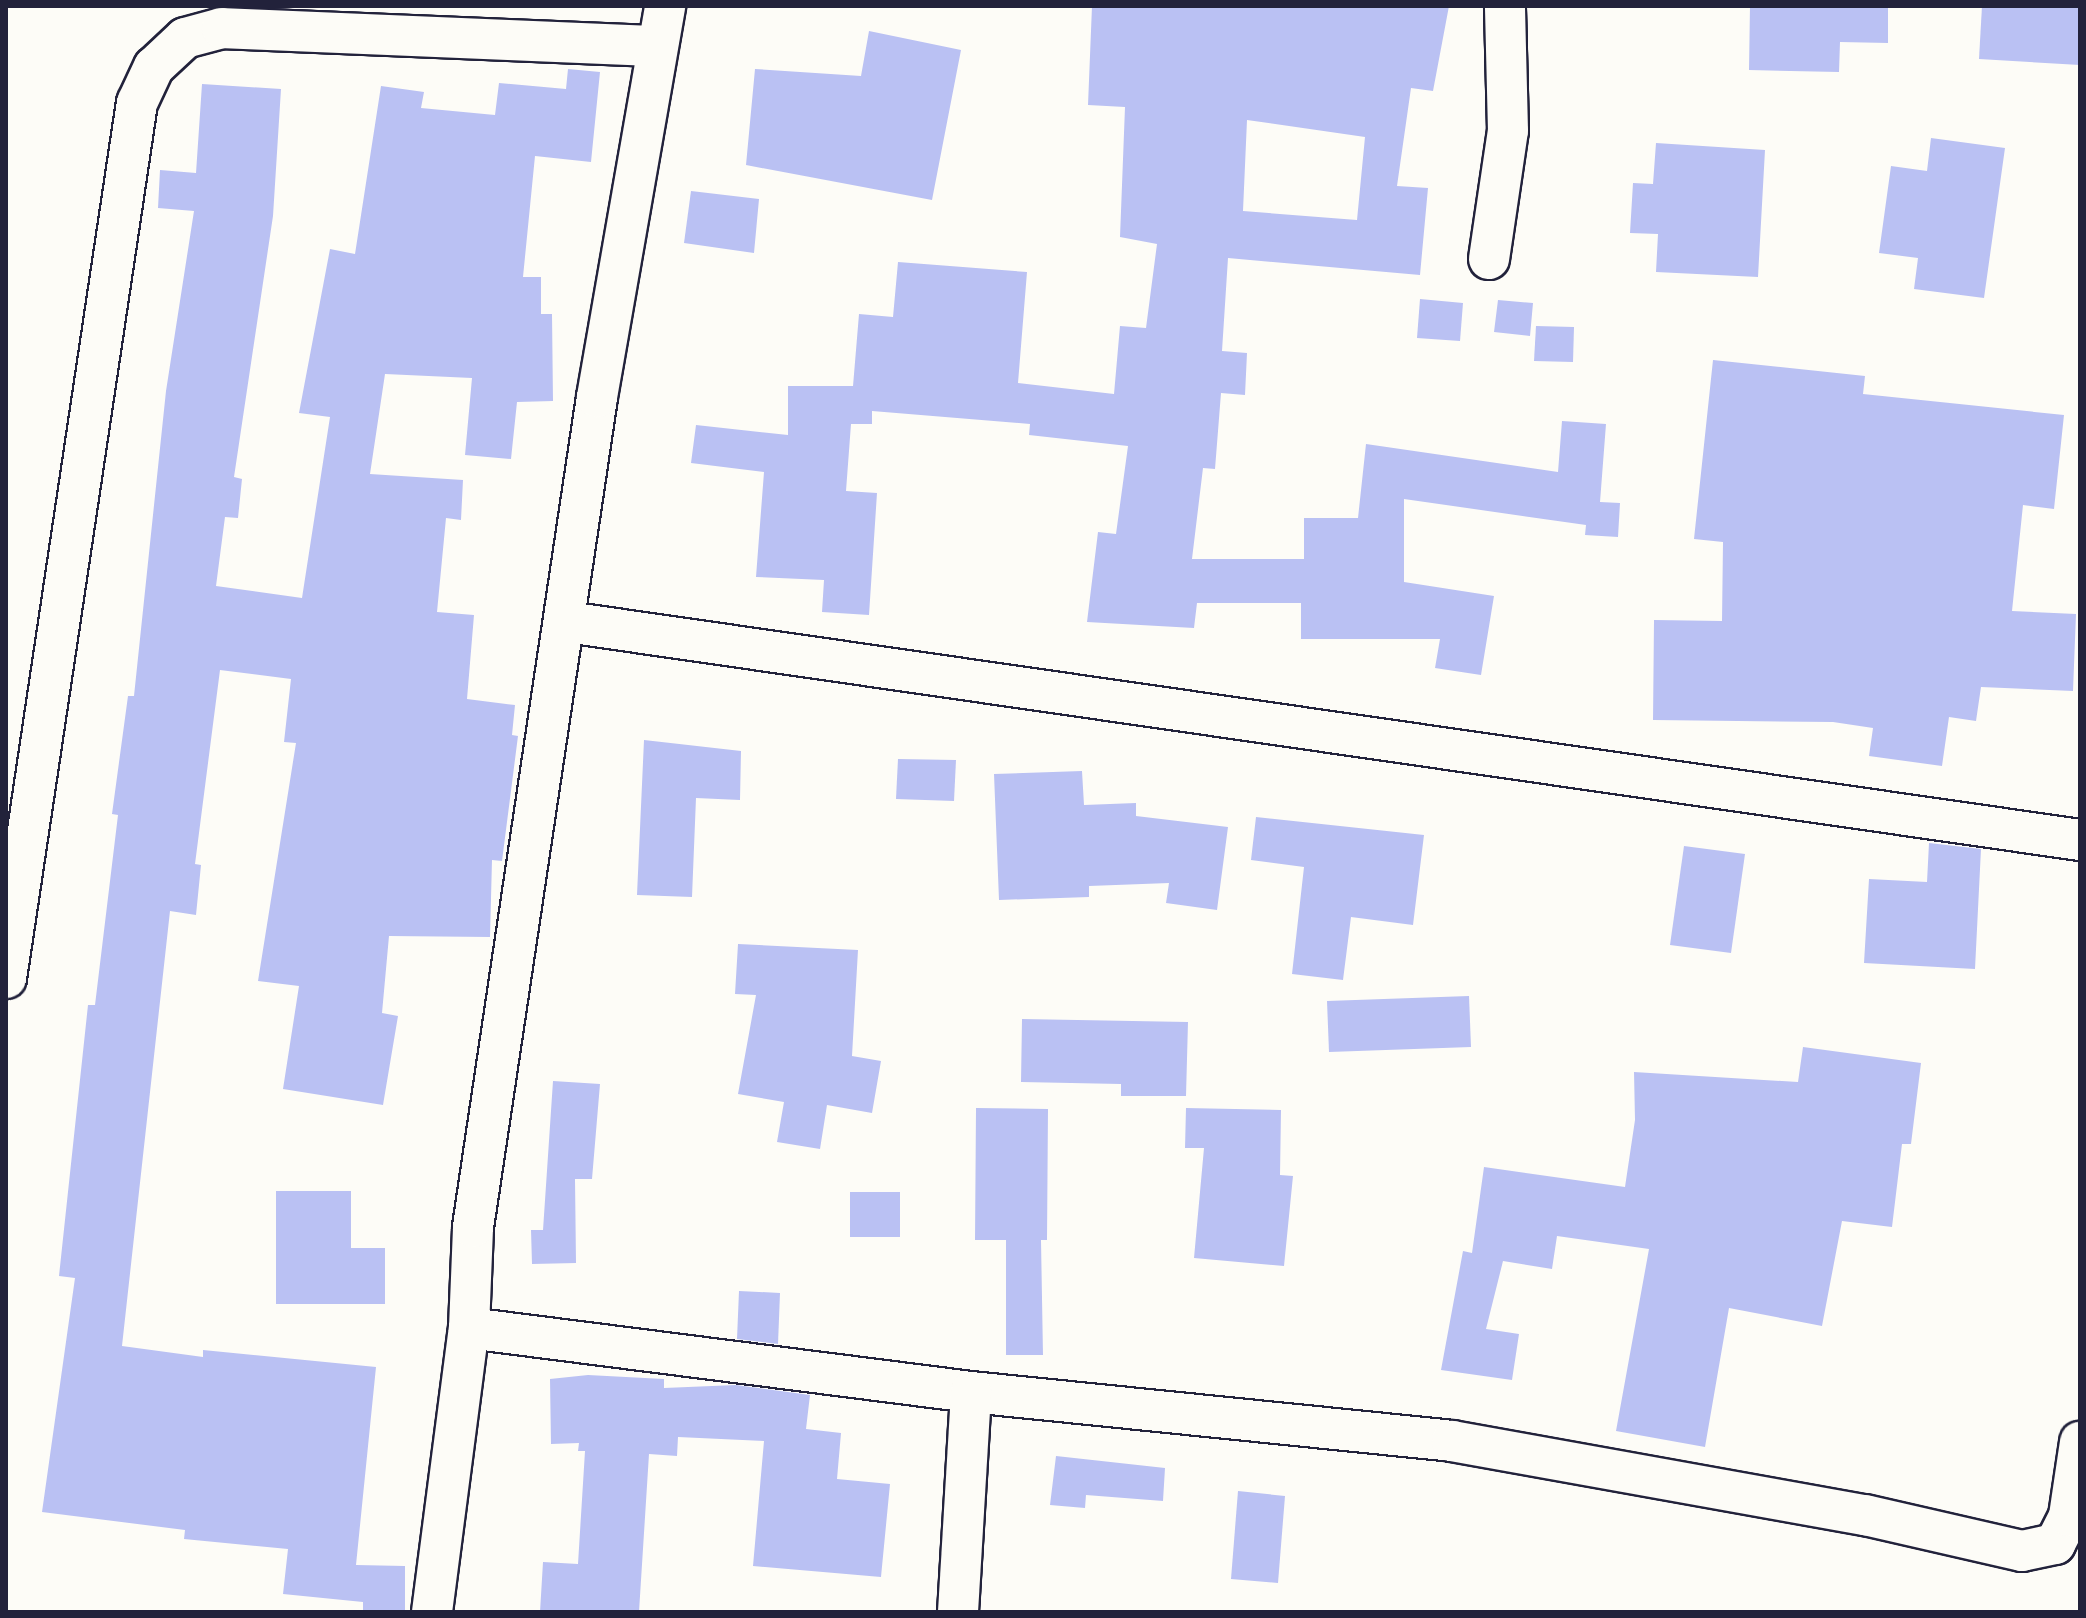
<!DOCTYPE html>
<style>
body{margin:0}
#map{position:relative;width:2086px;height:1618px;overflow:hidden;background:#fdfcf7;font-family:Delius,sans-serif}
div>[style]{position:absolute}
.building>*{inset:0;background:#bac1f3}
.roads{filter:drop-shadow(2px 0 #22223b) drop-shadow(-2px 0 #22223b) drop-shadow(0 2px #22223b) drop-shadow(0 -2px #22223b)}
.minor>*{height:40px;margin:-20px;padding:0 20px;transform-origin:20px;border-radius:20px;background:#fdfcf7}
span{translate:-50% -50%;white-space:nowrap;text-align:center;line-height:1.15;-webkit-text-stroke:7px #fdfcf7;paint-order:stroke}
.frame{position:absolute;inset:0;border:8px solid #22223b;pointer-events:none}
</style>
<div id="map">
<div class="building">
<div style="clip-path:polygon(evenodd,1092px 6px,1449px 6px,1433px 91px,1411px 88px,1397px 186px,1428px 188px,1420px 275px,1228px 258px,1222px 351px,1247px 353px,1245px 395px,1221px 393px,1215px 469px,1203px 468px,1192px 559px,1304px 559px,1304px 518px,1358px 518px,1366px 444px,1558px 472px,1562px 421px,1606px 424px,1600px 502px,1620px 503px,1618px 537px,1585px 535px,1586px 525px,1404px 499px,1404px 582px,1494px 596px,1481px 675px,1435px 668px,1440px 639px,1301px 639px,1301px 603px,1197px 603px,1194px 628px,1087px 622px,1098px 532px,1116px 534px,1128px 446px,1029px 435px,1030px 424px,872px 411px,872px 424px,851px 424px,846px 491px,877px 493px,869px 615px,822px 612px,824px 580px,756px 577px,764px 472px,691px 463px,696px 425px,788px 435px,788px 386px,853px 386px,859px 314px,893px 317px,898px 262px,1027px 272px,1018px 383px,1114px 394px,1120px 326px,1146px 328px,1157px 244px,1120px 237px,1125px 107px,1088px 105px,1092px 6px,1247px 120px,1365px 137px,1357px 220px,1243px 211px,1247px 120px)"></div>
<div style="clip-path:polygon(1750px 6px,1888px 6px,1888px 43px,1840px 42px,1839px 72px,1749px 70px)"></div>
<div style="clip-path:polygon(1982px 6px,2080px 6px,2080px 65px,1979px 59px)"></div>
<div style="clip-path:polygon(869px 31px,961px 50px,932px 200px,746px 165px,755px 69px,861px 76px)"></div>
<div style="clip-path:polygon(568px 69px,600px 72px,591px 162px,535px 156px,523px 277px,541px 277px,541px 314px,552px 314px,553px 401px,517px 402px,511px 459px,465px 455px,472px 378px,385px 374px,370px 474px,463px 480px,461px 520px,446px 518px,437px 612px,474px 615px,467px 699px,515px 705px,512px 735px,518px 736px,502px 861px,492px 860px,490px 937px,389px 936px,382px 1013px,398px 1016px,383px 1105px,283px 1089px,299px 986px,258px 981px,296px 743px,284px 742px,291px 679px,220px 670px,195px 864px,201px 865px,196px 915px,170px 911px,122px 1346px,203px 1357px,203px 1350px,376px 1367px,356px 1565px,405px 1566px,405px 1612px,363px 1612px,363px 1602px,283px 1594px,288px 1549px,184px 1539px,185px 1530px,42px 1512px,75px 1278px,59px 1276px,88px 1005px,95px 1005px,118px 815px,112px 814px,128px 696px,134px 696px,166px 391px,194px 211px,158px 208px,160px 170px,196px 173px,202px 84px,281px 89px,273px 216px,234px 477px,242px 479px,238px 518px,225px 517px,216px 586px,302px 598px,330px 417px,299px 413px,330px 249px,355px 254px,381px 86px,424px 92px,421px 108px,495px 115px,499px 83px,566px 89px)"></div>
<div style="clip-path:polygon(1931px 138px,2005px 148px,1984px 298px,1914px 289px,1918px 258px,1879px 253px,1891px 166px,1927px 171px)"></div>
<div style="clip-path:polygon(1656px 143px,1765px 150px,1758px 277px,1656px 272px,1658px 234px,1630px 233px,1633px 183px,1653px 184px)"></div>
<div style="clip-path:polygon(691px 191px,759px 199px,754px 253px,684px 243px)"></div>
<div style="clip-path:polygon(1420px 299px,1463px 303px,1460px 341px,1417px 338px)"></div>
<div style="clip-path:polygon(1498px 300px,1533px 303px,1530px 336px,1494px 332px)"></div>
<div style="clip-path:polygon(1536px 326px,1574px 327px,1573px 362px,1534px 361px)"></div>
<div style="clip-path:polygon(1713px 360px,1865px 376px,1863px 394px,2064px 415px,2054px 509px,2023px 505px,2012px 611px,2076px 614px,2073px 691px,1981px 687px,1976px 721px,1949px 717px,1942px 766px,1869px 756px,1873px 728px,1833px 722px,1653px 720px,1654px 620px,1722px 621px,1723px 542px,1694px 539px)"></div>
<div style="clip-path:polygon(644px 740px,741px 751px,740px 800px,696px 798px,692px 897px,637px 895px)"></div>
<div style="clip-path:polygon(898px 759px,956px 760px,954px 801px,896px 799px)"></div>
<div style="clip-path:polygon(1082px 771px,1084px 805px,1136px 803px,1136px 816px,1228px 827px,1217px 910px,1166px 903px,1169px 883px,1089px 886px,1089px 897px,999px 900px,994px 774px)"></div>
<div style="clip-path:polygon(1256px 817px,1424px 835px,1413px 925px,1351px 917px,1343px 980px,1292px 974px,1304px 867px,1251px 860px)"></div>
<div style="clip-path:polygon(1929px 843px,1981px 849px,1975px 969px,1864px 963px,1869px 879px,1927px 882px)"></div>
<div style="clip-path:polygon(1684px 846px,1745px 854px,1731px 953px,1670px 945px)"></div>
<div style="clip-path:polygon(738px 944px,858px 950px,852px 1056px,881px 1061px,872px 1113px,827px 1105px,820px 1149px,777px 1142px,784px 1102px,738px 1094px,756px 995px,735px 994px)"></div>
<div style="clip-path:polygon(1469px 996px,1471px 1047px,1329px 1052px,1327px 1001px)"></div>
<div style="clip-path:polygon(1022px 1019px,1188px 1022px,1186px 1096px,1121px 1096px,1121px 1084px,1021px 1082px)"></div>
<div style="clip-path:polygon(1803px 1047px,1921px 1063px,1911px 1144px,1902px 1144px,1892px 1227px,1842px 1221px,1822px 1326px,1729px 1308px,1705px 1447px,1616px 1431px,1649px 1249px,1557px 1236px,1552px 1269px,1503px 1261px,1486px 1329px,1519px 1334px,1512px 1380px,1441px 1370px,1463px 1251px,1472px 1253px,1484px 1167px,1625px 1187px,1635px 1120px,1634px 1072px,1798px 1082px)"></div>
<div style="clip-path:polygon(553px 1081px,600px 1084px,592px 1179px,575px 1179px,576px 1263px,532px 1264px,531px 1230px,543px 1230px)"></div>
<div style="clip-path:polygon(976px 1108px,1048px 1109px,1047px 1240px,1041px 1240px,1043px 1355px,1006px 1355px,1006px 1240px,975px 1240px)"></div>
<div style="clip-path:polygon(1186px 1108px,1281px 1110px,1280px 1175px,1293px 1176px,1284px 1266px,1194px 1258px,1204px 1148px,1185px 1148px)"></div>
<div style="clip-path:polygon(276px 1191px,351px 1191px,351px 1248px,385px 1248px,385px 1304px,276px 1304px)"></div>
<div style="clip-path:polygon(850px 1192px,900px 1192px,900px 1237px,850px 1237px)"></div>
<div style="clip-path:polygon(739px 1291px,780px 1293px,778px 1344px,737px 1339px)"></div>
<div style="clip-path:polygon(588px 1375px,664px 1379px,664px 1388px,736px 1385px,810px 1395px,806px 1429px,841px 1433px,837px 1479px,890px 1484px,881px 1577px,753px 1566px,764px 1441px,678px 1437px,677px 1456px,649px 1454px,639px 1612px,540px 1612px,543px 1562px,578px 1564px,585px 1451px,578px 1451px,579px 1443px,551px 1444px,550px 1379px)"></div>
<div style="clip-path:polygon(1056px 1456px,1165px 1468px,1163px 1501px,1086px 1495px,1085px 1508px,1050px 1505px)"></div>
<div style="clip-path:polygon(1238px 1491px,1285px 1496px,1278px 1583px,1231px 1579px)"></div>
</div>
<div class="roads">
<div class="minor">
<div style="left:1489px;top:259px;width:129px;rotate:-81.6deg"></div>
<div style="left:1508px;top:131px;width:125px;rotate:-91.4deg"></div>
<div style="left:567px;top:622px;width:1529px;rotate:8.2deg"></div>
<div style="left:6px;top:978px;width:885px;rotate:-81.49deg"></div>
<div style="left:137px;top:103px;width:40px;rotate:-65deg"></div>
<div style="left:154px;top:67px;width:42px;rotate:-43.1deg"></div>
<div style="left:185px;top:38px;width:38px;rotate:-15deg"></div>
<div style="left:222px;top:28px;width:435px;rotate:2.4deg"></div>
<div style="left:469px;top:1328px;width:506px;rotate:7.27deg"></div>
<div style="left:971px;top:1392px;width:483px;rotate:5.8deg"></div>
<div style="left:1452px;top:1441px;width:420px;rotate:10.2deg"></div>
<div style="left:1865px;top:1515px;width:161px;rotate:12.9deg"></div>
<div style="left:2022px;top:1551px;width:34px;rotate:-12deg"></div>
<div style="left:2055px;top:1544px;width:31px;rotate:-63deg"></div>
<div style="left:2069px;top:1516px;width:75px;rotate:-81.5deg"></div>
<div style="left:432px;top:1612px;width:286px;rotate:-82.6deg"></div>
<div style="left:469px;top:1328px;width:101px;rotate:-87.7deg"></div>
<div style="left:473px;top:1227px;width:839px;rotate:-81.5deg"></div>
<div style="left:597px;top:397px;width:397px;rotate:-80.1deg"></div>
<div style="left:958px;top:1612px;width:220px;rotate:-86.6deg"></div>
</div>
</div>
<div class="frame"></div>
</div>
